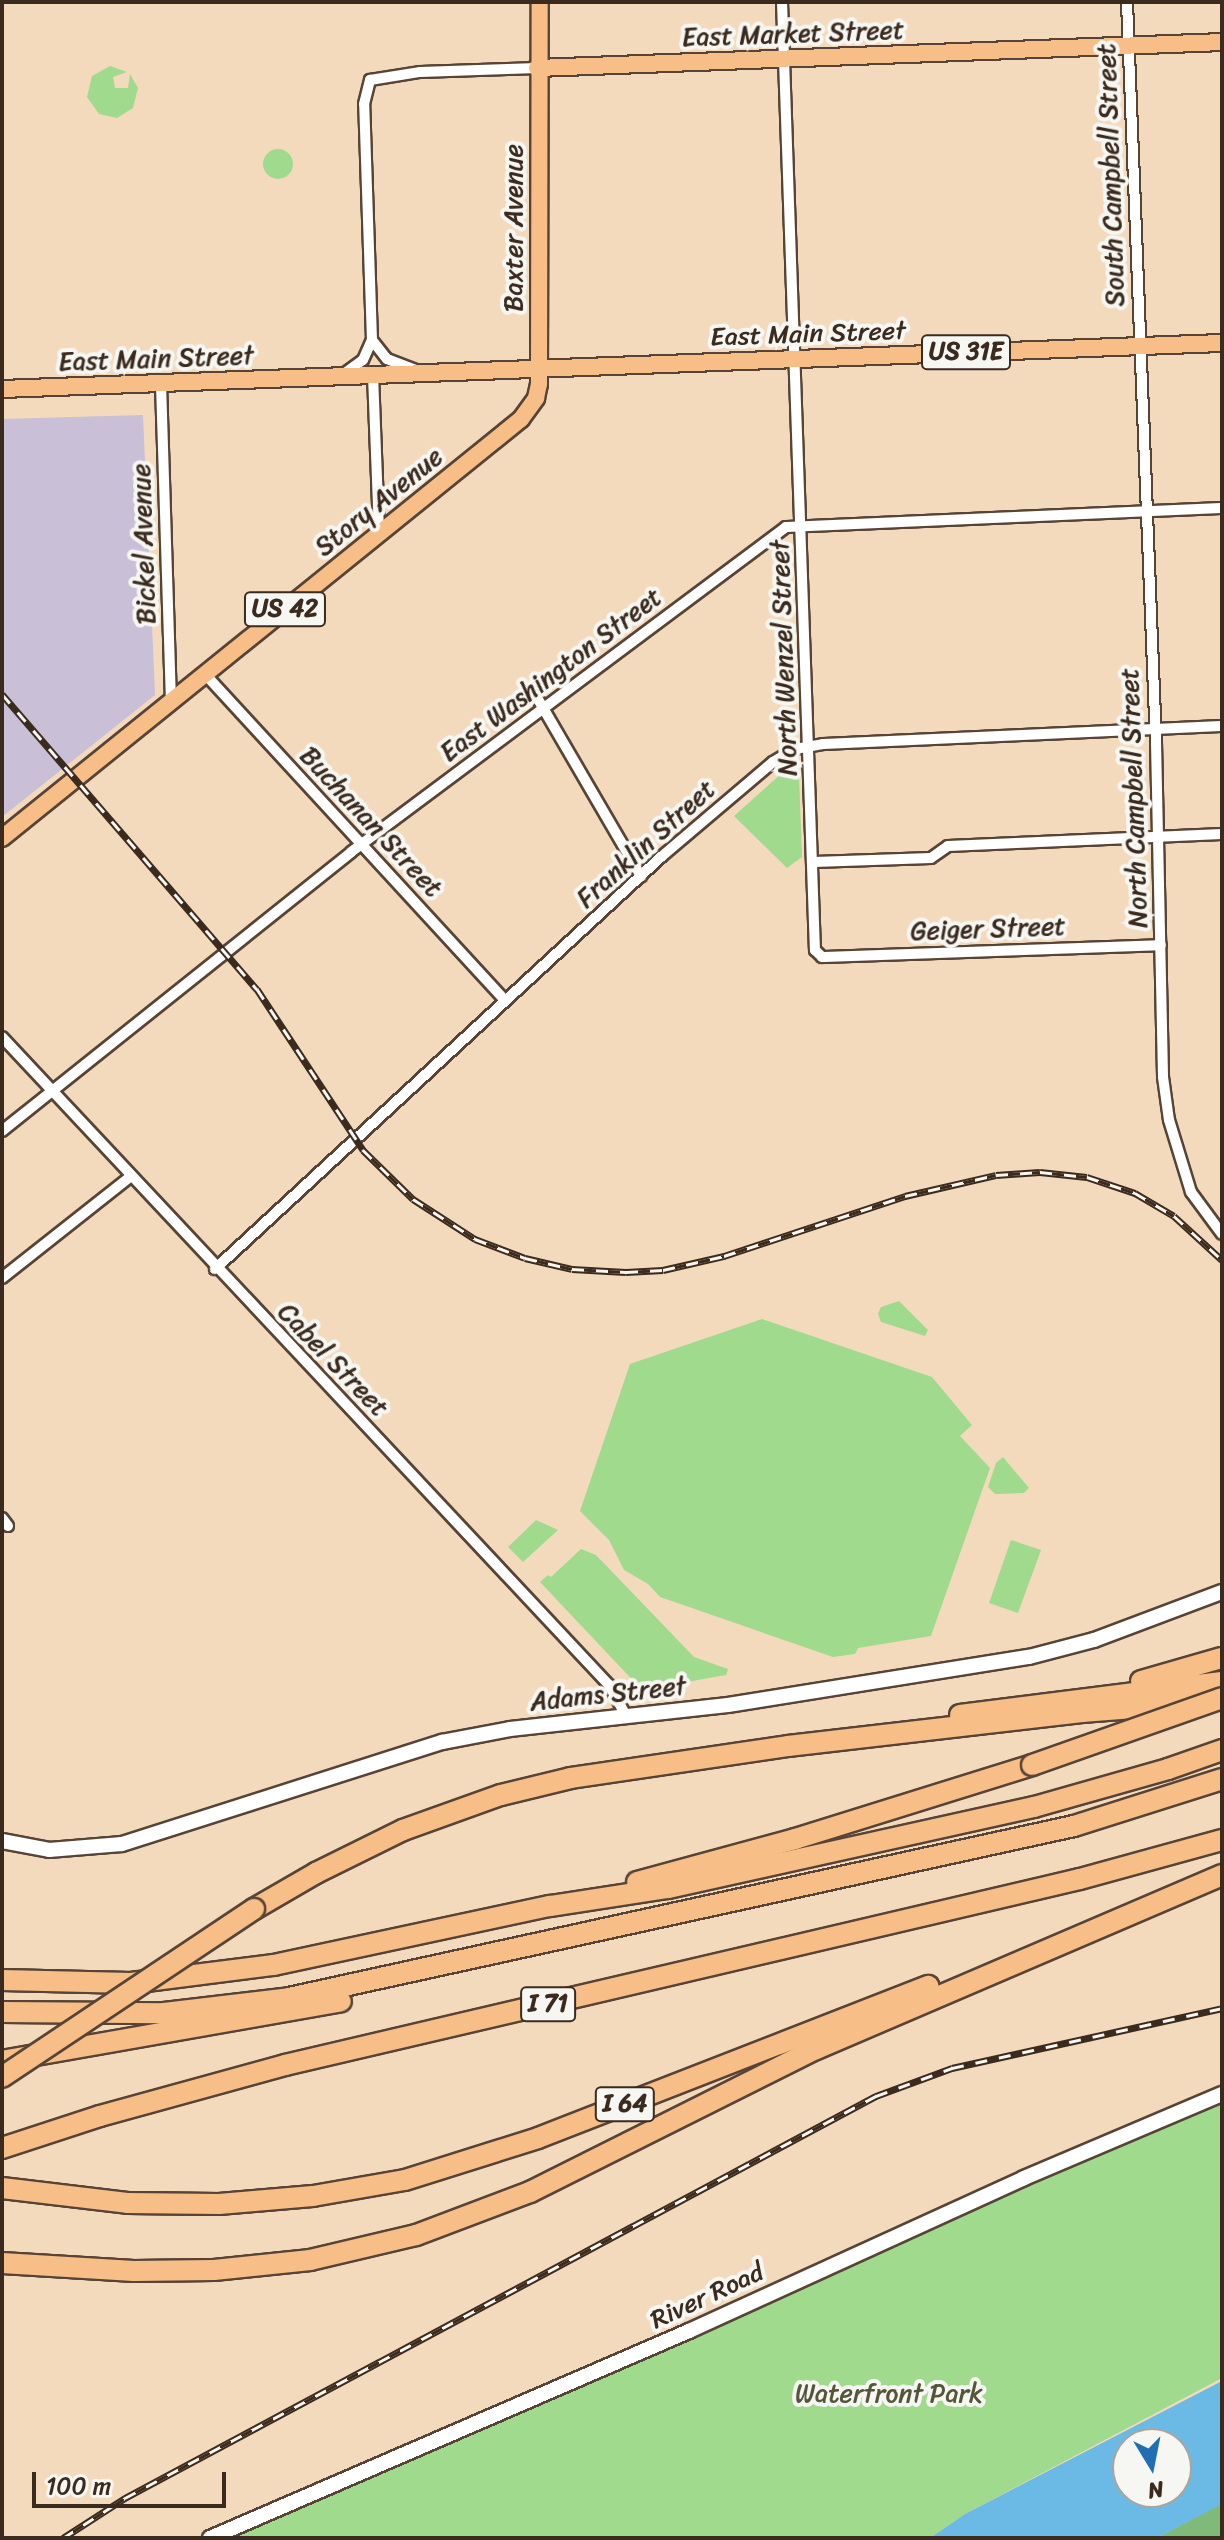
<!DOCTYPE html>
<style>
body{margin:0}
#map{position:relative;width:1224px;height:2540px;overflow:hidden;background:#f4dabc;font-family:Sriracha,sans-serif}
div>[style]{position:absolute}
.industrial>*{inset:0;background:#c9bfd7}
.green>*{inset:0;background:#a0da8d}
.round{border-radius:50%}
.forest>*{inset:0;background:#80ba78}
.water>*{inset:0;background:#6bbae5}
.roads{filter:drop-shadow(2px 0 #574436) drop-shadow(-2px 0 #574436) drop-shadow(0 2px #574436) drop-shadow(0 -2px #574436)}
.minor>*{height:10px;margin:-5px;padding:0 5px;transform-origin:5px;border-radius:5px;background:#fff}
.tertiary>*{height:14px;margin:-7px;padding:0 7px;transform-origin:7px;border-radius:7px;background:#fff}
.primary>*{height:16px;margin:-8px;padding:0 8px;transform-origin:8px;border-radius:8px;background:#f7be88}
.motorway>*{height:20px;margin:-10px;padding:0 10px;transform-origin:10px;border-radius:10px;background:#f7be88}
.rail>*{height:7px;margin-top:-3.5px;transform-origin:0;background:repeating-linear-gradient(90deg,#f6f6f2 0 12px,#3b2a1e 0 24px);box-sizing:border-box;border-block:2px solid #3b2a1e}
.bridges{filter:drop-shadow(2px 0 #574436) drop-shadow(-2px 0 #574436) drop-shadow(0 2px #574436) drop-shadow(0 -2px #574436)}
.motorway-bridge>*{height:20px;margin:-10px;padding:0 10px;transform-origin:10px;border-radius:10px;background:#f7be88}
span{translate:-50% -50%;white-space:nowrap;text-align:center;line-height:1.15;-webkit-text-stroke:8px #f6f6f2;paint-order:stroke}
.shield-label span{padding:2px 6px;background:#f6f6f2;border:2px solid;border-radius:6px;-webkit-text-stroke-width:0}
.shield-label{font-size:24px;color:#3b2a1e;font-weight:700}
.street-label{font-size:26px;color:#3b2a1e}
.park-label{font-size:26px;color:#54563a}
.frame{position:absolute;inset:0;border:4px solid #3b2a1e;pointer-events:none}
.north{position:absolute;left:1112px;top:2428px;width:80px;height:80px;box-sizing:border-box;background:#f6f6f2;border:2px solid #aba49d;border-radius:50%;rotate:170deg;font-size:22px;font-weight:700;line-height:32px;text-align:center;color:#3b2a1e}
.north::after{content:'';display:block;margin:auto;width:28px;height:36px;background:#1f6fb2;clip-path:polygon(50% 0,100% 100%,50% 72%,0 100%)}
.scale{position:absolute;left:32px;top:2472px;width:194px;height:36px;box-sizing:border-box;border:4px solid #3b2a1e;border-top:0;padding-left:10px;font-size:24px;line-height:28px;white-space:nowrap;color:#3b2a1e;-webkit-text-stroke:6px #f6f6f2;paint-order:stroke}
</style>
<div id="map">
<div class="industrial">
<div style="clip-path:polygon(143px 415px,155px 695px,2px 817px,2px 419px)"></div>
</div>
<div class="green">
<div style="clip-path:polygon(110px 66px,127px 72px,113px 77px,115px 88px,128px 88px,130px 74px,138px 88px,133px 108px,117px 118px,99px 114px,87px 97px,92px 76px)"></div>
<div class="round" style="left:263px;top:149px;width:30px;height:30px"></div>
<div style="clip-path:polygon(782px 773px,799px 775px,802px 857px,787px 868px,734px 816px)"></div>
<div style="clip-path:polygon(899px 1301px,928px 1330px,925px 1336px,881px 1322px,878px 1314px,881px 1307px)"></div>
<div style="clip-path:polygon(762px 1319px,932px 1377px,972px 1425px,960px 1436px,990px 1468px,931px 1636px,858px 1648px,855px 1654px,833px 1657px,660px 1597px,648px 1584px,624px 1570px,609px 1540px,580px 1511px,630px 1364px)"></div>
<div style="clip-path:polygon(1003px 1457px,1029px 1488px,1024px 1493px,995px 1494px,988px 1487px,996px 1463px)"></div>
<div style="clip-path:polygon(536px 1520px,558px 1530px,523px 1562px,508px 1547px)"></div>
<div style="clip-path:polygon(1011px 1540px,1041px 1550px,1018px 1613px,989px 1603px)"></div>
<div style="clip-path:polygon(581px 1549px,596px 1555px,694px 1657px,728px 1669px,726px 1675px,642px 1690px,540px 1582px,548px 1575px,551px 1577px)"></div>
<div style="clip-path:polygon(1222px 2094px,1222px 2378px,965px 2514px,930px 2538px,209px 2538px)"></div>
</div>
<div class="forest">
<div style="clip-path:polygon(1222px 2504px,1222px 2538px,1157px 2538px,1210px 2509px)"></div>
</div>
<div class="water">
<div style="clip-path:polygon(evenodd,1222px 2381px,1222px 2504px,1157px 2538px,930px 2538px,965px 2514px,1222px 2381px,1128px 2444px,1176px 2444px,1176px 2492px,1128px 2492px,1128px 2444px)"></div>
</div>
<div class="roads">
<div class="minor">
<div style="left:782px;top:2px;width:949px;rotate:88.01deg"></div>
<div style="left:815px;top:950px;width:10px;rotate:45deg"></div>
<div style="left:822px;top:957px;width:339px;rotate:-2deg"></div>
<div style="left:1127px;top:2px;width:741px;rotate:87.76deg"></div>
<div style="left:1156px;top:742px;width:335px;rotate:88.8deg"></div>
<div style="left:1163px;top:1077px;width:43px;rotate:82.1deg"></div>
<div style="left:1169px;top:1120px;width:75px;rotate:73deg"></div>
<div style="left:1191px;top:1192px;width:52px;rotate:53.6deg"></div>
<div style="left:372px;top:340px;width:24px;rotate:52deg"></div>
<div style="left:387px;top:359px;width:30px;rotate:21deg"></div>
<div style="left:345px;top:373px;width:22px;rotate:-36deg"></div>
<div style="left:363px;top:360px;width:22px;rotate:-66deg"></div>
<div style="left:372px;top:340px;width:236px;rotate:-91.9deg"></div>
<div style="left:364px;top:104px;width:25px;rotate:-76deg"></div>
<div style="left:370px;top:80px;width:51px;rotate:-9.1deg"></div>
<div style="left:420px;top:72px;width:117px;rotate:-2deg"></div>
<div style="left:373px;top:375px;width:158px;rotate:87.8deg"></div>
<div style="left:161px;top:384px;width:318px;rotate:88.2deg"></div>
<div style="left:205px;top:674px;width:443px;rotate:47.4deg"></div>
<div style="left:535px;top:694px;width:211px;rotate:59.8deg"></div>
<div style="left:814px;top:862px;width:117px;rotate:-2deg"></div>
<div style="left:931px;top:858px;width:21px;rotate:-35deg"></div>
<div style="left:948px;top:846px;width:274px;rotate:-2.5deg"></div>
<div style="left:2px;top:1037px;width:888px;rotate:46.87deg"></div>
<div style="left:609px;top:1685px;width:37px;rotate:61deg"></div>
<div style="left:2px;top:1131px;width:447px;rotate:-38.6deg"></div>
<div style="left:351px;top:852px;width:543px;rotate:-36.76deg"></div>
<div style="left:786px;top:527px;width:436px;rotate:-2.5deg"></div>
<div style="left:215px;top:1269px;width:607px;rotate:-42.73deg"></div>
<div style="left:661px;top:857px;width:147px;rotate:-40.3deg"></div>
<div style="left:773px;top:762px;width:26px;rotate:-31deg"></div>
<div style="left:795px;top:749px;width:28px;rotate:-10deg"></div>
<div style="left:823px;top:744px;width:399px;rotate:-2.6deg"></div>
<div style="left:2px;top:1278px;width:164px;rotate:-38.3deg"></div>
<div style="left:2px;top:1518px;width:10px;rotate:53deg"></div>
</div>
<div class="tertiary">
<div style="left:2px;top:1841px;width:48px;rotate:10.8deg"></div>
<div style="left:49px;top:1850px;width:73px;rotate:-4.7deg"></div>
<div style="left:122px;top:1844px;width:336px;rotate:-17.7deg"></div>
<div style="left:442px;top:1742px;width:69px;rotate:-10.8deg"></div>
<div style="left:510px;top:1729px;width:219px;rotate:-6.3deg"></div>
<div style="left:728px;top:1705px;width:305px;rotate:-9.1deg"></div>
<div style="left:1029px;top:1657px;width:67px;rotate:-14.7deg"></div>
<div style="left:1094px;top:1640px;width:137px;rotate:-20.6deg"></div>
<div style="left:210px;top:2538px;width:522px;rotate:-23.37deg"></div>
<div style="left:689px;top:2331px;width:368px;rotate:-24.5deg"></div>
<div style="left:1024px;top:2178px;width:215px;rotate:-23deg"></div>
</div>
<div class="primary">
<div style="left:537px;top:68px;width:685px;rotate:-2.17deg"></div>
<div style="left:2px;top:389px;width:1221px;rotate:-2.16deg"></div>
<div style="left:2px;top:838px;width:667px;rotate:-38.91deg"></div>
<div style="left:521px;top:419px;width:26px;rotate:-54deg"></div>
<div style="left:536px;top:398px;width:14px;rotate:-78deg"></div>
<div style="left:539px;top:384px;width:382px;rotate:-89.9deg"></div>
</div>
<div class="motorway">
<div style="left:1141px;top:1681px;width:84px;rotate:-15.9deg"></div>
<div style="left:960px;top:1715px;width:264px;rotate:-7.2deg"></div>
<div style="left:637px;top:1882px;width:164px;rotate:-15.2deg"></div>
<div style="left:795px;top:1839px;width:248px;rotate:-17.3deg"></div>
<div style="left:254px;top:1909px;width:72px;rotate:-30.1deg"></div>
<div style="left:316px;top:1873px;width:97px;rotate:-26.3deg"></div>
<div style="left:403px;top:1830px;width:104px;rotate:-19.7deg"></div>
<div style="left:501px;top:1795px;width:72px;rotate:-13.7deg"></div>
<div style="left:571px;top:1778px;width:219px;rotate:-8.4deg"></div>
<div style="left:788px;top:1746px;width:296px;rotate:-6.6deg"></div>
<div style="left:1082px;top:1712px;width:116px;rotate:-4.4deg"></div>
<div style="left:2px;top:1980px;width:129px;rotate:1.3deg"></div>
<div style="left:131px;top:1983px;width:144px;rotate:-7.2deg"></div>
<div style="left:274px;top:1965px;width:282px;rotate:-12.1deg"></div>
<div style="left:550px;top:1906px;width:119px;rotate:-8.7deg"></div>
<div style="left:668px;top:1888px;width:375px;rotate:-12.5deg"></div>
<div style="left:1034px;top:1807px;width:139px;rotate:-15.8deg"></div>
<div style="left:1168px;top:1769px;width:57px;rotate:-19.4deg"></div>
<div style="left:2px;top:2012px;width:162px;rotate:0.4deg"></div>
<div style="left:164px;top:2013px;width:126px;rotate:-6.8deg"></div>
<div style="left:289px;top:1998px;width:804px;rotate:-12.36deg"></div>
<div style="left:1074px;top:1826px;width:155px;rotate:-17.6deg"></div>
<div style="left:2px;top:2061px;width:344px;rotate:-10deg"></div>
<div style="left:2px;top:2148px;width:103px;rotate:-18.1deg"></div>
<div style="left:100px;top:2116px;width:192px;rotate:-15.4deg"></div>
<div style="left:285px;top:2065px;width:816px;rotate:-13.17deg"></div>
<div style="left:1080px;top:1879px;width:147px;rotate:-15.4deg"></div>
<div style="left:2px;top:2188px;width:126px;rotate:6.8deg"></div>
<div style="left:127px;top:2203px;width:92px;rotate:0.6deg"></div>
<div style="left:219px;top:2204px;width:94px;rotate:-4.9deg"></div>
<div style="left:313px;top:2196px;width:93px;rotate:-9.9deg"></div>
<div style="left:405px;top:2180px;width:139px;rotate:-17.5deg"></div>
<div style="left:538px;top:2138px;width:419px;rotate:-21.3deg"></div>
<div style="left:2px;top:2263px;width:132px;rotate:3.5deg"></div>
<div style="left:134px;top:2271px;width:80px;rotate:-0.7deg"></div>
<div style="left:214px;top:2270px;width:97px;rotate:-5.9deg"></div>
<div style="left:310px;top:2260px;width:109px;rotate:-13.3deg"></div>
<div style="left:416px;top:2235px;width:122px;rotate:-20.7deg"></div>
<div style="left:530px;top:2192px;width:320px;rotate:-26.6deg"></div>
<div style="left:816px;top:2049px;width:442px;rotate:-23.2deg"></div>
</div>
</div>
<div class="rail">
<div style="left:2px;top:694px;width:390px;rotate:49.2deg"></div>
<div style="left:257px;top:989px;width:193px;rotate:56.6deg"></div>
<div style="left:363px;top:1150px;width:70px;rotate:44.4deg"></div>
<div style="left:413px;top:1199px;width:74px;rotate:32.8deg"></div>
<div style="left:475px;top:1239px;width:53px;rotate:20.8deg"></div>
<div style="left:525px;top:1258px;width:48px;rotate:13.2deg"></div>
<div style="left:572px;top:1269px;width:54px;rotate:3.2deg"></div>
<div style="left:626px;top:1272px;width:37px;rotate:-3deg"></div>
<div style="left:663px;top:1270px;width:63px;rotate:-12.9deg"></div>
<div style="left:724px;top:1256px;width:191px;rotate:-18.3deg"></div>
<div style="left:905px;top:1196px;width:93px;rotate:-13deg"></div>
<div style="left:996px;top:1175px;width:44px;rotate:-3.9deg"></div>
<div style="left:1040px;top:1172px;width:47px;rotate:6.1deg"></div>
<div style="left:1087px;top:1177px;width:51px;rotate:18.4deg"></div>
<div style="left:1135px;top:1193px;width:45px;rotate:30.5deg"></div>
<div style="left:1174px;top:1216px;width:65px;rotate:42.5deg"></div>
<div style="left:63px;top:2538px;width:74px;rotate:-32.8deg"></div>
<div style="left:125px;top:2498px;width:852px;rotate:-28.16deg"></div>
<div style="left:876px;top:2096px;width:81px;rotate:-20.2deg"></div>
<div style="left:952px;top:2068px;width:277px;rotate:-12.5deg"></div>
</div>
<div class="bridges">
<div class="motorway-bridge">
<div style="left:1032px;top:1765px;width:201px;rotate:-19.4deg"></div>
<div style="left:2px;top:2077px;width:303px;rotate:-33.7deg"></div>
</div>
</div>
<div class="shield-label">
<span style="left:966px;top:352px">US 31E</span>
<span style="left:285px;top:609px">US 42</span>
<span style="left:548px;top:2004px">I 71</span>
<span style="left:625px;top:2104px">I 64</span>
</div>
<div class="street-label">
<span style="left:793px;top:34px;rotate:-2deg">East Market Street</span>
<span style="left:1111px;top:175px;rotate:-92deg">South Campbell Street</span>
<span style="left:514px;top:228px;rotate:-90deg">Baxter Avenue</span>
<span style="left:808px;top:334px;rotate:-2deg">East Main Street</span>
<span style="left:156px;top:359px;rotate:-2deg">East Main Street</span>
<span style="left:379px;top:502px;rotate:-39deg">Story Avenue</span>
<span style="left:144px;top:544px;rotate:-92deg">Bickel Avenue</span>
<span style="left:784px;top:658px;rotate:-92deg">North Wenzel Street</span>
<span style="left:551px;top:675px;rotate:-37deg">East Washington Street</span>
<span style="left:1134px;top:798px;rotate:-92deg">North Campbell Street</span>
<span style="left:371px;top:822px;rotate:47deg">Buchanan Street</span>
<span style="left:646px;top:844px;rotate:-42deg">Franklin Street</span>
<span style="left:988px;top:929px;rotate:-2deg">Geiger Street</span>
<span style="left:333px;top:1360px;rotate:46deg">Cabel Street</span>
<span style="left:608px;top:1694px;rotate:-6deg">Adams Street</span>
<span style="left:707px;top:2296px;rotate:-25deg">River Road</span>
</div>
<div class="park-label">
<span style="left:889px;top:2394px">Waterfront Park</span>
</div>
<div class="frame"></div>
<div class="north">N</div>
<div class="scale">100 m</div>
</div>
